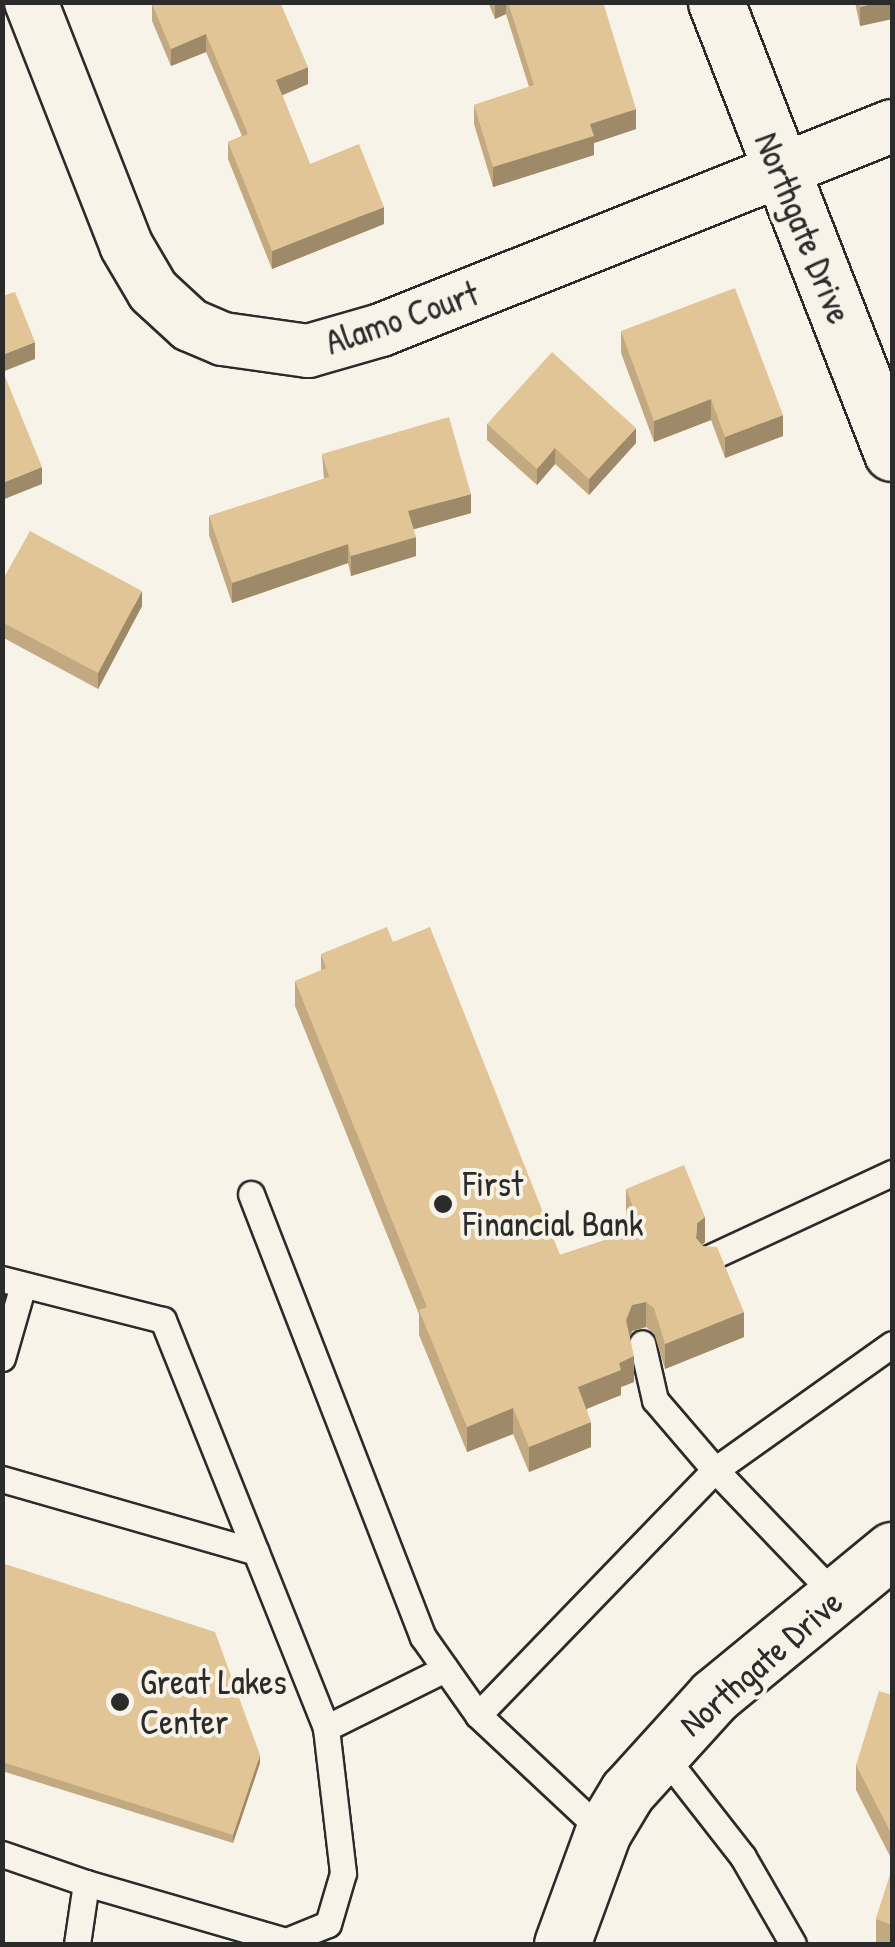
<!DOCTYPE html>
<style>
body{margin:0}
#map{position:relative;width:895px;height:1947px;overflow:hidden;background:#f7f3e8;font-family:"Patrick Hand",sans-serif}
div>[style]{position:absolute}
.roads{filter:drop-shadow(2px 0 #2b2b2b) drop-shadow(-2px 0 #2b2b2b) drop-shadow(0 2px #2b2b2b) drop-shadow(0 -2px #2b2b2b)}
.service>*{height:25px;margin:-12.5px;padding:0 12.5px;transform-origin:12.5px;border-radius:12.5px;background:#f7f3e8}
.minor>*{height:52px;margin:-26px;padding:0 26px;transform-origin:26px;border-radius:26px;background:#f7f3e8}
.tertiary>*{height:55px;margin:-27.5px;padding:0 27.5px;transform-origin:27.5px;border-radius:27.5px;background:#f7f3e8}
.wall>*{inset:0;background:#c2a981}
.shaded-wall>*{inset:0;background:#9e8a69}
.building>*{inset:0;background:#e2c596}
.dots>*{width:28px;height:28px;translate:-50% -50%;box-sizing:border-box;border:5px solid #f7f3e8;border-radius:50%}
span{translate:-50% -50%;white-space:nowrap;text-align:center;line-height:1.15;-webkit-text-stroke:8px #f7f3e8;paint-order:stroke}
.street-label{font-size:35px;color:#2b2b2b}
.poi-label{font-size:35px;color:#2b2b2b}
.left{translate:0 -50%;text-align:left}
.frame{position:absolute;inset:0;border:5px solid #2b2b2b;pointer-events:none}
</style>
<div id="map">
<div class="roads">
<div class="service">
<div style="left:251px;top:1194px;width:475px;rotate:68.8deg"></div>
<div style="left:423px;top:1637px;width:95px;rotate:54.8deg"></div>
<div style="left:478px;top:1715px;width:171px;rotate:43.1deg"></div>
<div style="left:711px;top:1257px;width:200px;rotate:-24.9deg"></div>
<div style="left:2px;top:1279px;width:166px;rotate:14.3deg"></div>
<div style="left:163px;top:1320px;width:439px;rotate:68.2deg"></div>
<div style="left:2px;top:1358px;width:76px;rotate:-74deg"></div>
<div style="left:2px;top:1479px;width:264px;rotate:16deg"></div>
<div style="left:837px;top:1597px;width:176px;rotate:-133.8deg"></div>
<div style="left:715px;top:1470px;width:217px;rotate:-35.4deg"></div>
<div style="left:478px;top:1715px;width:341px;rotate:-46deg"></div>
<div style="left:715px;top:1470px;width:92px;rotate:-130.6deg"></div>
<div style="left:655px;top:1400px;width:58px;rotate:-102.8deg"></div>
<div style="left:661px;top:1752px;width:133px;rotate:52deg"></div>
<div style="left:743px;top:1857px;width:100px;rotate:60.1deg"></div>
<div style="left:2px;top:1854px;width:89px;rotate:19deg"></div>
<div style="left:86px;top:1883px;width:62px;rotate:98.4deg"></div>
<div style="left:86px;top:1883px;width:208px;rotate:16.2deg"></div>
<div style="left:286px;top:1941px;width:45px;rotate:-22deg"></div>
<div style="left:328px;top:1924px;width:53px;rotate:-73.6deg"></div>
<div style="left:343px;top:1873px;width:146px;rotate:-96.7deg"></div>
<div style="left:326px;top:1728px;width:133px;rotate:-26.4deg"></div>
</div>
<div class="minor">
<div style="left:31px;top:2px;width:261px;rotate:68.6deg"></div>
<div style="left:126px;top:245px;width:53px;rotate:59.6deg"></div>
<div style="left:153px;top:291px;width:50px;rotate:42.6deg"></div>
<div style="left:190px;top:325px;width:36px;rotate:23deg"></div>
<div style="left:223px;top:339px;width:86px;rotate:8deg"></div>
<div style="left:308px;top:351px;width:76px;rotate:-16deg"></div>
<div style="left:381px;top:330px;width:550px;rotate:-21.76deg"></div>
</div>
<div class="tertiary">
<div style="left:716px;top:2px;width:484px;rotate:68.7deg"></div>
<div style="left:562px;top:1944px;width:119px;rotate:-69.9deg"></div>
<div style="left:603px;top:1832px;width:47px;rotate:-59deg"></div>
<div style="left:627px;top:1792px;width:130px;rotate:-47.8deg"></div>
<div style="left:714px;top:1696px;width:230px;rotate:-39.4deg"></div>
</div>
</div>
<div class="wall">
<div style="clip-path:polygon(488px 2px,590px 2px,636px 129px,594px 143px,594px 155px,493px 187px,474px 124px,474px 105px,529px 87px,506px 14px,495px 19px)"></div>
<div style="clip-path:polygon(855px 2px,892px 2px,892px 19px,860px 26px)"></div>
<div style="clip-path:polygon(152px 4px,308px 84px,282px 95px,310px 164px,384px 224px,272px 269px,228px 159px,228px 142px,242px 136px,206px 52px,171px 66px,152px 21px)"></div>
<div style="clip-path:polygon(621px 331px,783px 436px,725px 458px,711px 420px,654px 442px,621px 353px)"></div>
<div style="clip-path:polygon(487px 424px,636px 443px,589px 495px,555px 464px,537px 485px,487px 440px)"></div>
<div style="clip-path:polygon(322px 454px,471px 513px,413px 529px,416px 556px,351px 576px,348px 563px,232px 603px,209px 535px,209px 516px,324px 479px)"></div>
<div style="clip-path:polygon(2px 581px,142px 606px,98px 689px,2px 637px)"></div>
<div style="clip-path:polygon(393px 942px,560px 1255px,633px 1231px,626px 1214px,626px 1189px,705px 1242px,702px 1245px,744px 1337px,665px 1369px,654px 1333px,646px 1327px,632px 1331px,630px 1336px,634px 1382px,621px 1387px,621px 1395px,587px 1409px,591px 1447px,529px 1472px,513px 1434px,467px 1452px,419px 1335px,419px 1314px,295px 1006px,295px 981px,321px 971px,321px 954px)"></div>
<div style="clip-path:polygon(2px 1563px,260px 1763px,233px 1843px,2px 1771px)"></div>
<div style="clip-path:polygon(892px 1695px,892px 1860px,856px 1790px,856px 1765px)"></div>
<div style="clip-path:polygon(892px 1869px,892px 1944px,876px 1944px,876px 1919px)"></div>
</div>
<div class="shaded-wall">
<div style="clip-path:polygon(495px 2px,506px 2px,506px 14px,495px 19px)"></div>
<div style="clip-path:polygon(880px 2px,892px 2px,892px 19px,860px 26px,860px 7px)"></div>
<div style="clip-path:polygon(206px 34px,206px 52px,171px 66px,171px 49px)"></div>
<div style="clip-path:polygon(308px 67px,308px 84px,276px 98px,276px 80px)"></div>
<div style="clip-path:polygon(636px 109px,636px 129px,594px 143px,594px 155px,493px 187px,493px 167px,590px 124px)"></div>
<div style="clip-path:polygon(384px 207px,384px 224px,272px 269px,272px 251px)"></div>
<div style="clip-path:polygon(35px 342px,35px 359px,2px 372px,2px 355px)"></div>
<div style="clip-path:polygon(711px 399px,711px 420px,654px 442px,654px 421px)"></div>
<div style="clip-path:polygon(783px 415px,783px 436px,725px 458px,725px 437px)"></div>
<div style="clip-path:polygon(636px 428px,636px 443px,589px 495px,589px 479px)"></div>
<div style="clip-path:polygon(555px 448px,555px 464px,537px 485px,537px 469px)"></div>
<div style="clip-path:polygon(42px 467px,42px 484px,2px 500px,2px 483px)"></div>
<div style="clip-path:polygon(471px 494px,471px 513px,408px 531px,408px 511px)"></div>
<div style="clip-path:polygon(416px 537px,416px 556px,351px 576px,351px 556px)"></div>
<div style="clip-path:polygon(348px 544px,348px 563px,232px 603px,232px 583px)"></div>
<div style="clip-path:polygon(142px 591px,142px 606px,98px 689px,98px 673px)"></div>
<div style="clip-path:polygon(705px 1217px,705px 1242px,697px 1249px,696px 1238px,697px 1223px)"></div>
<div style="clip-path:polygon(646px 1302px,646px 1327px,632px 1331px,626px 1346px,626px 1320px,632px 1305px)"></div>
<div style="clip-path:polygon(744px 1312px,744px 1337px,665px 1369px,665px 1344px)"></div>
<div style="clip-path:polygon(634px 1356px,634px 1382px,621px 1387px,621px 1395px,578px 1412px,578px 1387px,619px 1363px)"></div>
<div style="clip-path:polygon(513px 1408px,513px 1434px,467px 1452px,467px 1427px)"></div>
<div style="clip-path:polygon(591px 1422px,591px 1447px,529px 1472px,529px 1447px)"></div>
<div style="clip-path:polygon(260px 1755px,260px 1763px,233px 1843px,233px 1835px)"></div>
</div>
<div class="building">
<div style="clip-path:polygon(154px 2px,280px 2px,308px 67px,276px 80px,310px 164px,359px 144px,384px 207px,272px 251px,228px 142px,248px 134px,206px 34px,171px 49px,152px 4px)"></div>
<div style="clip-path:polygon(508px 2px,590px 2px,591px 5px,603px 2px,636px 109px,590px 124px,594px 136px,493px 167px,474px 105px,534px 85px)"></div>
<div style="clip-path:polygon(859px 2px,880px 2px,860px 7px)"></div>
<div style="clip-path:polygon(735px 288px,783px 415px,725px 437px,711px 399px,654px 421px,621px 331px)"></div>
<div style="clip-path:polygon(15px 292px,35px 342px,2px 355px,2px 296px)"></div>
<div style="clip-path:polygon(552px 352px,636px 428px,589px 479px,555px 448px,537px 469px,487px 424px)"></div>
<div style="clip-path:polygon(2px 369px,42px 467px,2px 483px)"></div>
<div style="clip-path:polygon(449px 417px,471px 494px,408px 511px,416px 537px,351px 556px,348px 544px,232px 583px,209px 516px,329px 477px,322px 454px)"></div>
<div style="clip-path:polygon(30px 531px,142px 591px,98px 673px,2px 622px,2px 581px)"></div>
<div style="clip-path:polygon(387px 927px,393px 942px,430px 927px,560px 1255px,641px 1228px,626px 1189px,684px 1165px,705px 1217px,697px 1223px,696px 1238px,703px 1246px,717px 1247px,744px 1312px,665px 1344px,654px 1308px,646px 1302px,632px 1305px,626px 1320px,634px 1356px,619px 1363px,621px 1370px,578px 1387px,591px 1422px,529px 1447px,513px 1408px,467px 1427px,419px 1310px,427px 1307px,295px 981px,326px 968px,321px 954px)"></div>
<div style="clip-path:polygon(2px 1563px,215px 1632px,260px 1755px,233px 1835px,2px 1762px)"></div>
<div style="clip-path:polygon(879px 1691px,892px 1695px,892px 1835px,856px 1765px)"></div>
<div style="clip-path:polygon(892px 1869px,892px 1925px,876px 1919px)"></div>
</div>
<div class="dots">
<div style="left:443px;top:1204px;background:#2b2b2b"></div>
<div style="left:120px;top:1702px;background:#2b2b2b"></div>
</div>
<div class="street-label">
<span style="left:803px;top:228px;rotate:68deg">Northgate Drive</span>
<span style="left:402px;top:318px;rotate:-19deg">Alamo Court</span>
<span style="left:761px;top:1663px;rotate:-41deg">Northgate Drive</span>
</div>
<div class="poi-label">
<span class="left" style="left:463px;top:1204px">First<br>Financial Bank</span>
<span class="left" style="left:140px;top:1702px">Great Lakes<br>Center</span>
</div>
<div class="frame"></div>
</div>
